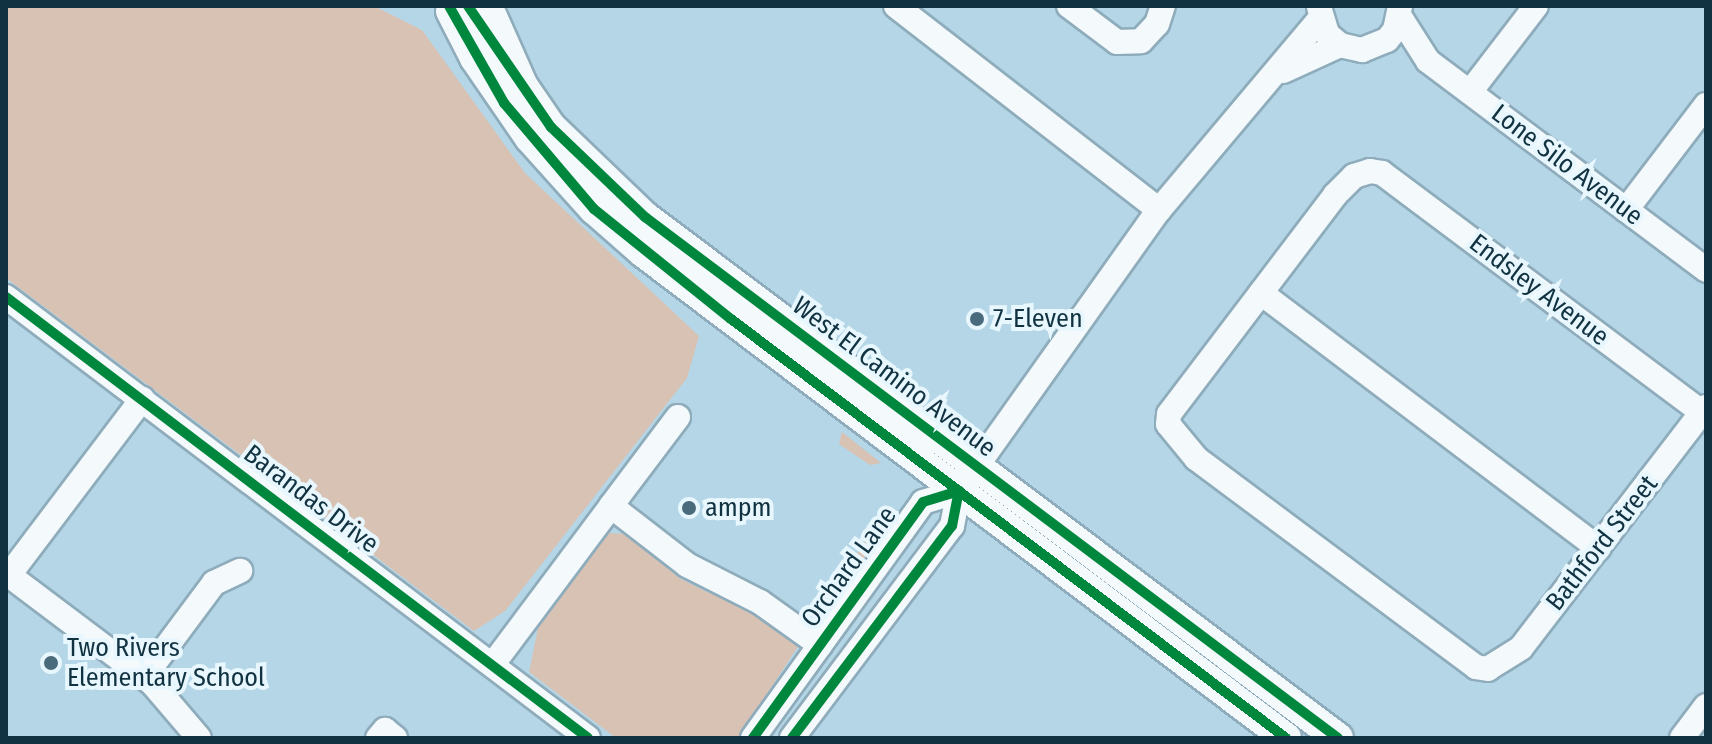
<!DOCTYPE html>
<style>
body{margin:0}
#map{position:relative;width:1712px;height:744px;overflow:hidden;background:#b5d6e6;font-family:"Fira Sans Condensed",sans-serif}
div>[style]{position:absolute}
.green>*{inset:0;background:#d8c2b4}
.roads{filter:drop-shadow(2px 0 #8eacbb) drop-shadow(-2px 0 #8eacbb) drop-shadow(0 2px #8eacbb) drop-shadow(0 -2px #8eacbb)}
.minor>*{height:24px;margin:-12px;padding:0 12px;transform-origin:12px;border-radius:12px;background:#f4f9fb}
.major>*{height:30px;margin:-15px;padding:0 15px;transform-origin:15px;border-radius:15px;background:#f4f9fb}
.highway>*{height:34px;margin:-17px;padding:0 17px;transform-origin:17px;border-radius:17px;background:#f4f9fb}
.cycleway>*{height:10px;margin:-5px;padding:0 5px;transform-origin:5px;border-radius:5px;background:#00873e}
.dots>*{width:22px;height:22px;translate:-50% -50%;box-sizing:border-box;border:4px solid #e8f7fe;border-radius:50%}
span{translate:-50% -50%;white-space:nowrap;text-align:center;line-height:1.15;-webkit-text-stroke:8px #e8f7fe;paint-order:stroke}
.street-label{font-size:26px;color:#113241}
.poi-label{font-size:26px;color:#113241}
.left{translate:0 -50%;text-align:left}
.frame{position:absolute;inset:0;border:8px solid #113241;pointer-events:none}
</style>
<div id="map">
<div class="green">
<div style="clip-path:polygon(6px 6px,374px 6px,422px 30px,525px 173px,699px 336px,687px 378px,505px 611px,474px 631px,6px 278px)"></div>
<div style="clip-path:polygon(842px 432px,881px 463px,870px 465px,839px 444px)"></div>
<div style="clip-path:polygon(608px 533px,626px 534px,681px 579px,707px 592px,751px 605px,799px 645px,738px 738px,616px 738px,529px 672px,538px 628px)"></div>
<div style="clip-path:polygon(869px 533px,883px 533px,844px 584px,841px 569px,863px 547px)"></div>
</div>
<div class="roads">
<div class="minor">
<div style="left:896px;top:6px;width:333px;rotate:37.8deg"></div>
<div style="left:1069px;top:6px;width:60px;rotate:36.9deg"></div>
<div style="left:1117px;top:42px;width:24px;rotate:-2deg"></div>
<div style="left:1141px;top:41px;width:23px;rotate:-47deg"></div>
<div style="left:1157px;top:24px;width:19px;rotate:-72deg"></div>
<div style="left:1319px;top:7px;width:28px;rotate:73deg"></div>
<div style="left:1327px;top:34px;width:17px;rotate:40deg"></div>
<div style="left:1340px;top:45px;width:23px;rotate:13deg"></div>
<div style="left:1362px;top:50px;width:27px;rotate:-22deg"></div>
<div style="left:1387px;top:40px;width:13px;rotate:-51deg"></div>
<div style="left:1395px;top:30px;width:25px;rotate:-78deg"></div>
<div style="left:1400px;top:17px;width:52px;rotate:57.5deg"></div>
<div style="left:1428px;top:61px;width:348px;rotate:36.9deg"></div>
<div style="left:1283px;top:71px;width:63px;rotate:-24.5deg"></div>
<div style="left:1470px;top:92px;width:108px;rotate:-52.5deg"></div>
<div style="left:1626px;top:210px;width:132px;rotate:-52.7deg"></div>
<div style="left:1261px;top:293px;width:423px;rotate:37.1deg"></div>
<div style="left:6px;top:297px;width:730px;rotate:37.15deg"></div>
<div style="left:1706px;top:407px;width:6px;rotate:129deg"></div>
<div style="left:1702px;top:412px;width:87px;rotate:127.5deg"></div>
<div style="left:1649px;top:481px;width:210px;rotate:127.5deg"></div>
<div style="left:1521px;top:648px;width:39px;rotate:148deg"></div>
<div style="left:1488px;top:669px;width:12px;rotate:-171deg"></div>
<div style="left:1476px;top:667px;width:349px;rotate:-143.3deg"></div>
<div style="left:1196px;top:458px;width:44px;rotate:-129.5deg"></div>
<div style="left:1168px;top:424px;width:10px;rotate:-84deg"></div>
<div style="left:1169px;top:414px;width:275px;rotate:-52.8deg"></div>
<div style="left:1335px;top:195px;width:27px;rotate:-45deg"></div>
<div style="left:1354px;top:176px;width:17px;rotate:-17deg"></div>
<div style="left:1370px;top:171px;width:12px;rotate:9deg"></div>
<div style="left:1382px;top:173px;width:399px;rotate:36.8deg"></div>
<div style="left:1702px;top:412px;width:5px;rotate:37deg"></div>
<div style="left:678px;top:417px;width:111px;rotate:127deg"></div>
<div style="left:611px;top:506px;width:96px;rotate:37.8deg"></div>
<div style="left:687px;top:565px;width:82px;rotate:26.9deg"></div>
<div style="left:760px;top:602px;width:74px;rotate:35.6deg"></div>
<div style="left:6px;top:573px;width:183px;rotate:37deg"></div>
<div style="left:152px;top:683px;width:72px;rotate:49.5deg"></div>
<div style="left:9px;top:575px;width:221px;rotate:-52.9deg"></div>
<div style="left:493px;top:664px;width:197px;rotate:-53.2deg"></div>
<div style="left:144px;top:677px;width:117px;rotate:-53.3deg"></div>
<div style="left:214px;top:583px;width:29px;rotate:-25deg"></div>
<div style="left:378px;top:738px;width:11px;rotate:-49deg"></div>
<div style="left:385px;top:730px;width:13px;rotate:39deg"></div>
<div style="left:753px;top:738px;width:291px;rotate:-54.2deg"></div>
<div style="left:923px;top:502px;width:38px;rotate:-17deg"></div>
<div style="left:792px;top:738px;width:266px;rotate:-53deg"></div>
<div style="left:952px;top:526px;width:36px;rotate:-79deg"></div>
<div style="left:959px;top:491px;width:345px;rotate:-54.6deg"></div>
<div style="left:1159px;top:210px;width:250px;rotate:-49.9deg"></div>
<div style="left:1682px;top:738px;width:40px;rotate:-53deg"></div>
</div>
<div class="major">
<div style="left:468px;top:6px;width:147px;rotate:55.6deg"></div>
<div style="left:551px;top:127px;width:130px;rotate:43.8deg"></div>
<div style="left:645px;top:217px;width:867px;rotate:36.94deg"></div>
<div style="left:451px;top:11px;width:53px;rotate:62.9deg"></div>
<div style="left:475px;top:58px;width:97px;rotate:55.5deg"></div>
<div style="left:530px;top:138px;width:96px;rotate:48deg"></div>
<div style="left:594px;top:209px;width:65px;rotate:41.3deg"></div>
<div style="left:643px;top:252px;width:806px;rotate:37.08deg"></div>
</div>
<div class="highway">
<div style="left:485px;top:6px;width:89px;rotate:66deg"></div>
</div>
</div>
<div class="cycleway">
<div style="left:449px;top:6px;width:112px;rotate:60.4deg"></div>
<div style="left:504px;top:103px;width:139px;rotate:49.7deg"></div>
<div style="left:594px;top:209px;width:176px;rotate:38.8deg"></div>
<div style="left:731px;top:319px;width:695px;rotate:37.05deg"></div>
<div style="left:468px;top:6px;width:147px;rotate:55.6deg"></div>
<div style="left:551px;top:127px;width:130px;rotate:43.8deg"></div>
<div style="left:645px;top:217px;width:867px;rotate:36.94deg"></div>
<div style="left:6px;top:297px;width:730px;rotate:37.15deg"></div>
<div style="left:753px;top:738px;width:291px;rotate:-54.2deg"></div>
<div style="left:923px;top:502px;width:38px;rotate:-17deg"></div>
<div style="left:792px;top:738px;width:266px;rotate:-53deg"></div>
<div style="left:952px;top:526px;width:36px;rotate:-79deg"></div>
</div>
<div class="dots">
<div style="left:977px;top:319px;background:#4a6b7b"></div>
<div style="left:689px;top:508px;background:#4a6b7b"></div>
<div style="left:51px;top:663px;background:#4a6b7b"></div>
</div>
<div class="street-label">
<span style="left:1567px;top:165px;rotate:37deg">Lone Silo Avenue</span>
<span style="left:1539px;top:290px;rotate:37deg">Endsley Avenue</span>
<span style="left:894px;top:377px;rotate:37deg">West El Camino Avenue</span>
<span style="left:311px;top:499px;rotate:37deg">Barandas Drive</span>
<span style="left:1602px;top:543px;rotate:-52deg">Bathford Street</span>
<span style="left:849px;top:567px;rotate:-54deg">Orchard Lane</span>
</div>
<div class="poi-label">
<span class="left" style="left:993px;top:319px">7-Eleven</span>
<span class="left" style="left:705px;top:508px">ampm</span>
<span class="left" style="left:67px;top:663px">Two Rivers<br>Elementary School</span>
</div>
<div class="frame"></div>
</div>
